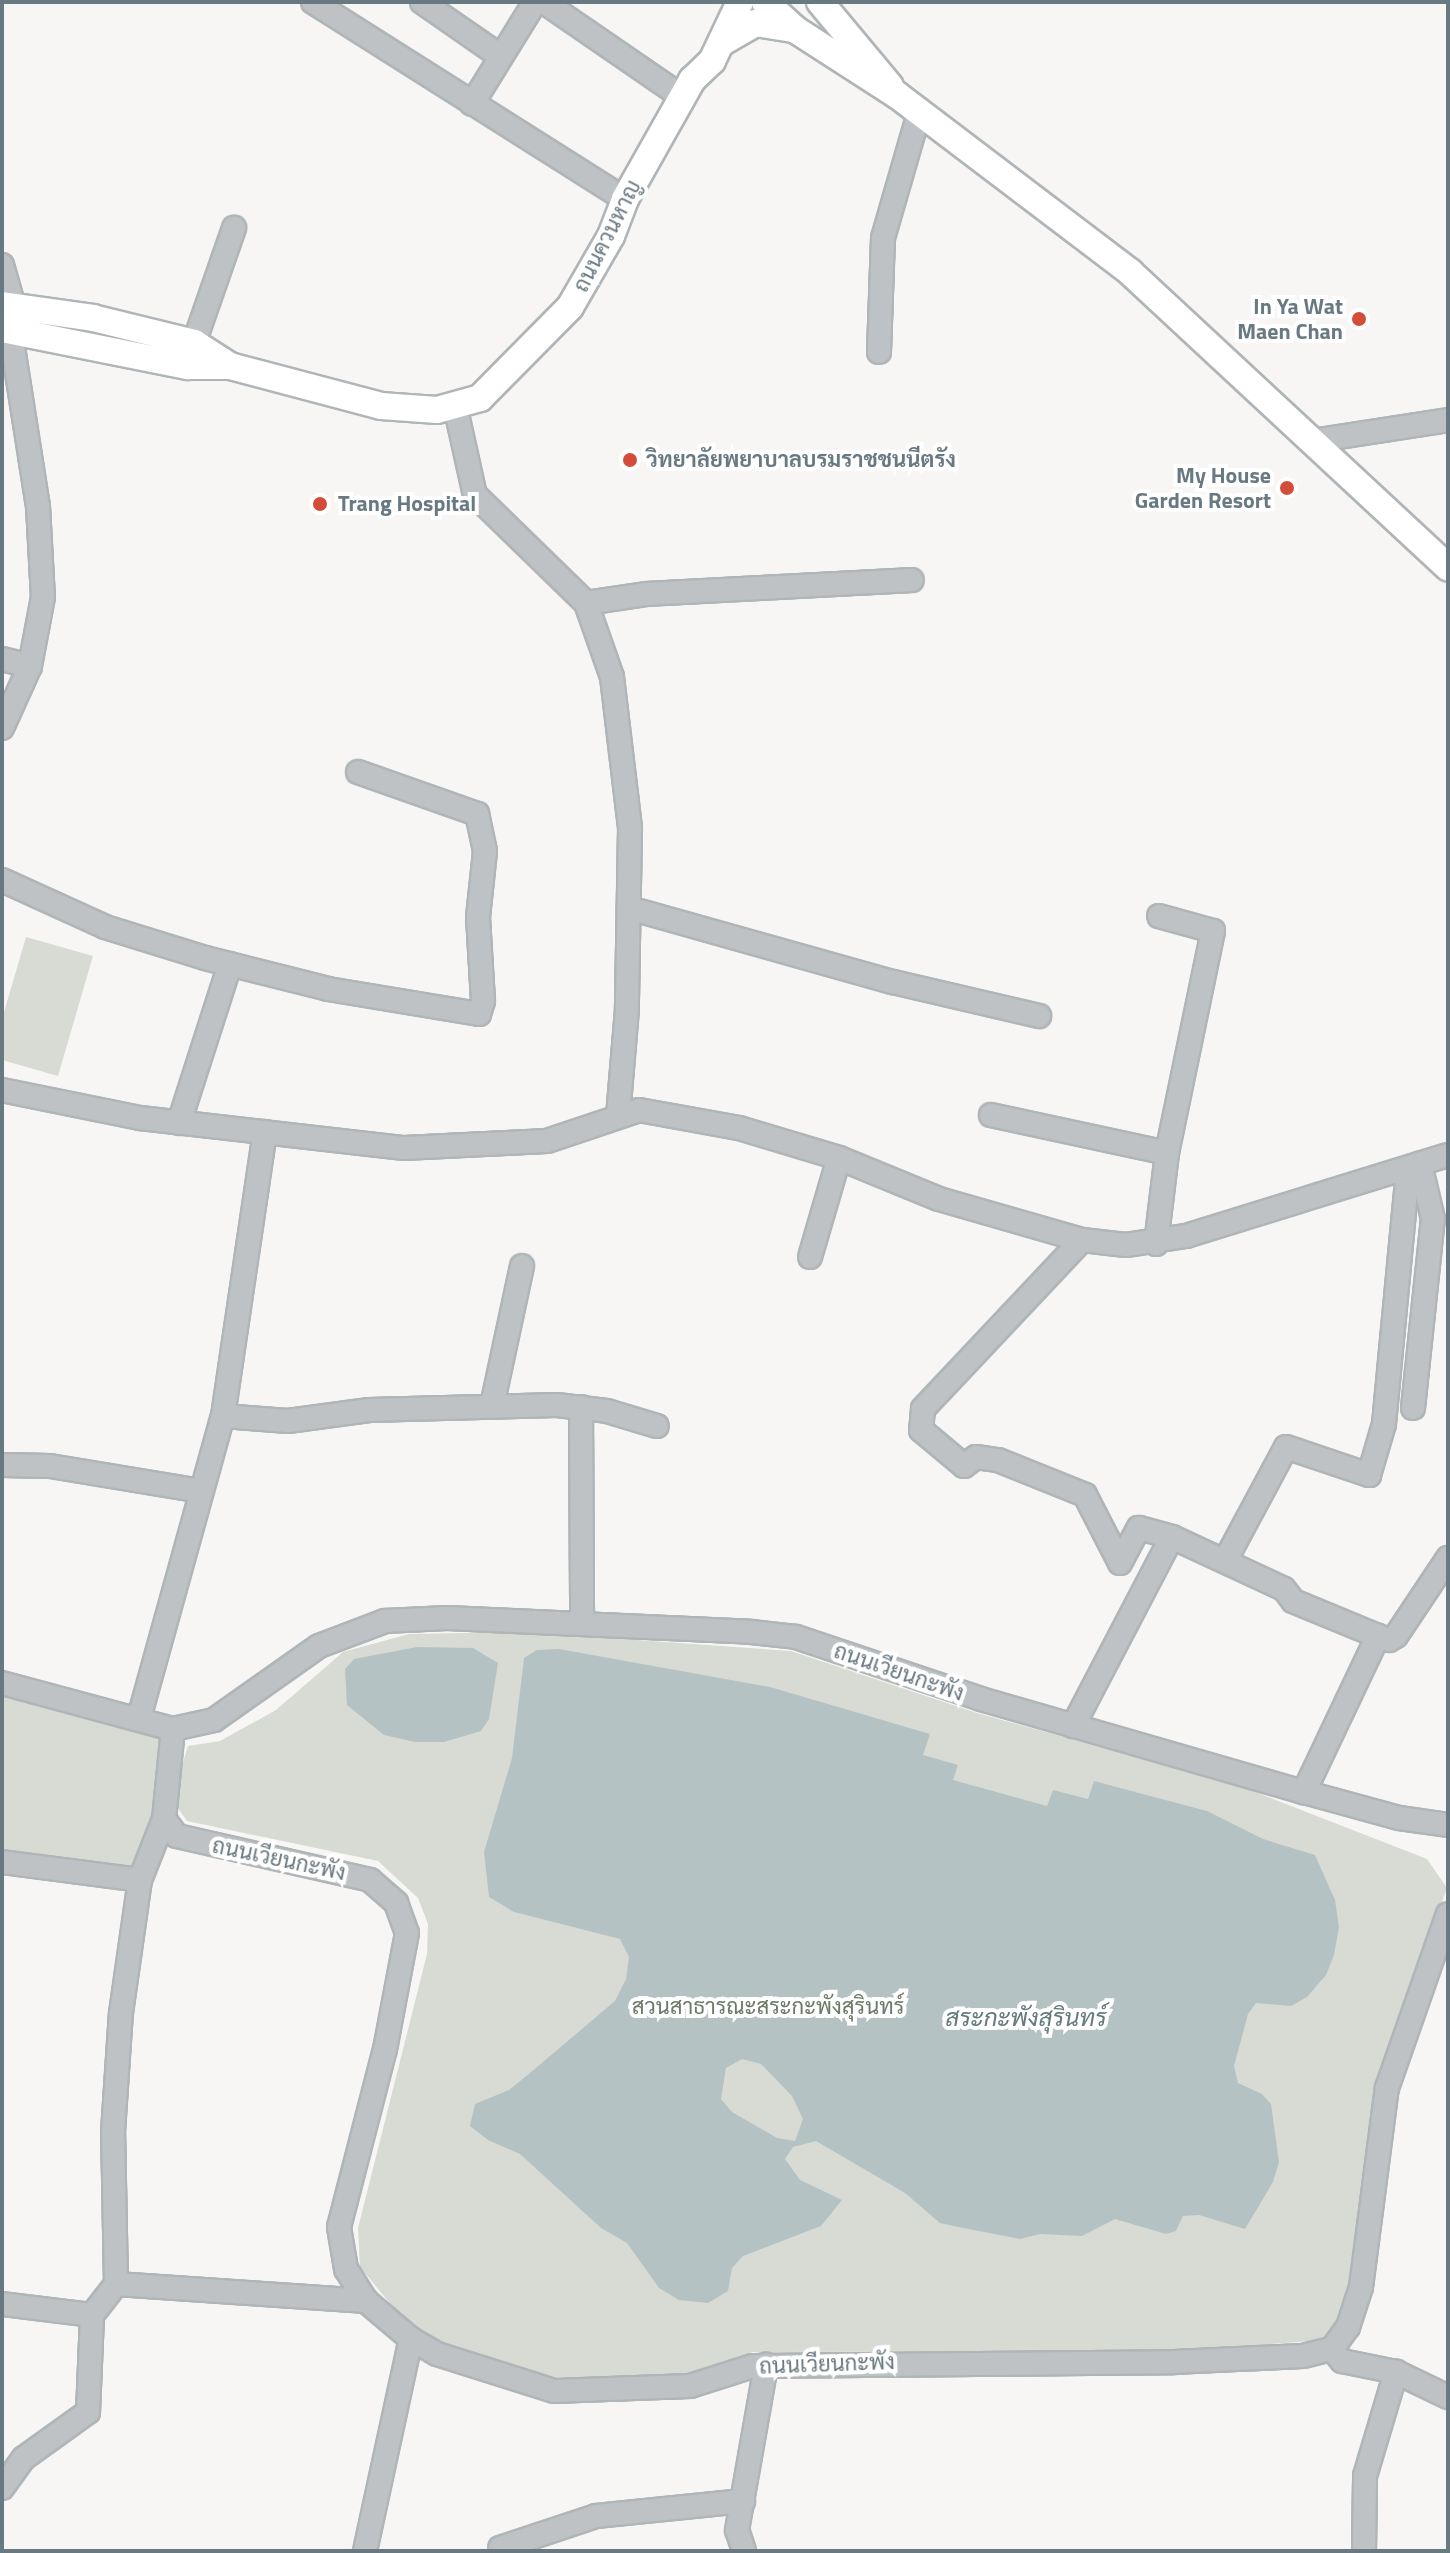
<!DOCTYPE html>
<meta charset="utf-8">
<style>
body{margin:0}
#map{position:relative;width:1450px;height:2553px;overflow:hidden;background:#f7f6f4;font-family:"Titillium Web",Sarabun,sans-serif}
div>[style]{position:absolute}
.green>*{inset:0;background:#d7dbd3}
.water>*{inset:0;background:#b5c2c4}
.roads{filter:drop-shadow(2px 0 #b0b5b8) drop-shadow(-2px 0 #b0b5b8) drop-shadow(0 2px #b0b5b8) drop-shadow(0 -2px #b0b5b8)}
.minor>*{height:22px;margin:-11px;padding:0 11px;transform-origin:11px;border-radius:11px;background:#bec2c5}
.major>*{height:26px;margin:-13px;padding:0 13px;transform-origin:13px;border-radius:13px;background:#fff}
.dots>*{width:22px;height:22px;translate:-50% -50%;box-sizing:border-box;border:4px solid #fff;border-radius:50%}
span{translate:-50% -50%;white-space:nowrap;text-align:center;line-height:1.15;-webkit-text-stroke:8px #fff;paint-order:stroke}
.street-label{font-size:22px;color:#697982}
.poi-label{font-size:22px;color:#697982;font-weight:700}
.right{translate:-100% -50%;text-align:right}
.left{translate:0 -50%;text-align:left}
.park-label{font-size:22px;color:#6c7a67}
.water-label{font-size:24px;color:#647a7e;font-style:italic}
.frame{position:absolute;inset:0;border:4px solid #697982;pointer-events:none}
</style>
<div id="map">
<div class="green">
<div style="clip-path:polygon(26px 937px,93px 956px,58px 1076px,2px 1060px,2px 1019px)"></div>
<div style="clip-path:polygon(523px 1632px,791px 1651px,977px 1713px,1240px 1786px,1427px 1859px,1447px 1888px,1375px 2087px,1352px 2283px,1338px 2321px,1324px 2340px,1178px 2351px,753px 2352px,690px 2373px,609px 2379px,556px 2377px,505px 2365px,442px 2342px,402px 2318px,360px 2267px,358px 2228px,427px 1954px,428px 1924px,418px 1898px,378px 1861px,187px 1821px,177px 1807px,175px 1788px,188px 1746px,220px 1741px,276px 1710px,343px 1652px,409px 1634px)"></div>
<div style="clip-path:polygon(2px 1679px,173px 1729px,140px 1880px,2px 1862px)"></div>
</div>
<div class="water">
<div style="clip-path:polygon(417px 1647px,473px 1648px,498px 1663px,489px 1719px,481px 1731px,444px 1742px,415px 1742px,384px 1735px,347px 1705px,345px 1669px,354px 1659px)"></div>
<div style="clip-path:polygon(evenodd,559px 1649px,770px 1687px,930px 1734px,923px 1755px,958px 1765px,953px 1780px,1047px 1806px,1053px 1790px,1088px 1799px,1094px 1781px,1207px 1811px,1263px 1839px,1315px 1855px,1335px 1900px,1339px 1927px,1334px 1955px,1326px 1975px,1307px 1997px,1291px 2006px,1256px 2003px,1248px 2014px,1234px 2066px,1238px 2083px,1262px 2094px,1271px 2104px,1279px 2162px,1273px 2182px,1245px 2229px,1199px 2215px,1183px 2216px,1176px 2231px,1166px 2234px,1115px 2219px,1082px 2236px,1040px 2234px,1020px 2239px,958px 2227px,940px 2223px,905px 2193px,816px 2141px,793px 2147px,785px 2159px,800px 2180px,842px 2200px,821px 2226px,743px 2256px,732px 2268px,728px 2291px,708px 2303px,679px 2300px,659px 2288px,627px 2243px,601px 2228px,520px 2154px,488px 2140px,470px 2126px,475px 2104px,509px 2090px,530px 2073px,615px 2001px,626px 1979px,629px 1957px,620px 1939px,514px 1912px,489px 1897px,484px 1852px,512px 1758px,524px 1658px,537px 1650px,559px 1649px,742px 2059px,761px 2064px,792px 2096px,803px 2119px,795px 2141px,777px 2138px,732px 2112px,721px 2099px,726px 2068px,742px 2059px)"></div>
</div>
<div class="roads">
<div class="minor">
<div style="left:313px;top:2px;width:369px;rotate:32.3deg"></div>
<div style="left:422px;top:2px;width:95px;rotate:34.7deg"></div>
<div style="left:544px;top:2px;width:168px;rotate:34.5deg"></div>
<div style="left:472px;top:104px;width:120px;rotate:-58.3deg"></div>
<div style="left:2px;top:265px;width:40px;rotate:74deg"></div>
<div style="left:13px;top:303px;width:25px;rotate:97deg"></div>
<div style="left:10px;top:328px;width:180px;rotate:81.1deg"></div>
<div style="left:38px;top:506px;width:91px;rotate:86.9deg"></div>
<div style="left:43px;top:597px;width:70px;rotate:100.7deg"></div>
<div style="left:30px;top:666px;width:68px;rotate:114.3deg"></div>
<div style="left:194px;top:343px;width:122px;rotate:-70.8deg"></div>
<div style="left:879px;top:352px;width:114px;rotate:-88deg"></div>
<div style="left:883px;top:238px;width:130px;rotate:-73.9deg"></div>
<div style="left:455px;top:405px;width:92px;rotate:77.5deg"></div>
<div style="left:475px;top:495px;width:155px;rotate:44.2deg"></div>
<div style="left:586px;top:603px;width:78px;rotate:70.6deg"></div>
<div style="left:612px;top:677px;width:153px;rotate:83.2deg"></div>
<div style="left:630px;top:829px;width:180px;rotate:91deg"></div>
<div style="left:627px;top:1009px;width:107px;rotate:94.8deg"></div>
<div style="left:1313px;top:441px;width:137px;rotate:-8.8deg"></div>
<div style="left:586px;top:603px;width:62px;rotate:-8.4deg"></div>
<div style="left:647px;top:594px;width:265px;rotate:-3deg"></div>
<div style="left:2px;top:659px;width:29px;rotate:14deg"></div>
<div style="left:2px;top:880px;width:113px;rotate:24.5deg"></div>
<div style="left:105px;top:927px;width:105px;rotate:17.2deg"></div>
<div style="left:205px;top:958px;width:127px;rotate:14.1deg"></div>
<div style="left:328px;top:989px;width:153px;rotate:9.4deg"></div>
<div style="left:479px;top:1014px;width:14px;rotate:-73deg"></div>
<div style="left:483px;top:1001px;width:84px;rotate:-93.4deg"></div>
<div style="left:478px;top:917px;width:66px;rotate:-83.9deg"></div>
<div style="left:485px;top:851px;width:38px;rotate:-102deg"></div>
<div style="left:477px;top:814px;width:126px;rotate:-160.6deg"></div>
<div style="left:629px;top:908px;width:274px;rotate:15.7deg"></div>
<div style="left:893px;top:982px;width:150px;rotate:13.1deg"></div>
<div style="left:2px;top:1090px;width:141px;rotate:11.5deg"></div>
<div style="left:140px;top:1118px;width:266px;rotate:6.5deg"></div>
<div style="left:404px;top:1148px;width:143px;rotate:-2.8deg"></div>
<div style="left:547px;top:1141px;width:97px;rotate:-18.6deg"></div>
<div style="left:639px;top:1110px;width:102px;rotate:10.2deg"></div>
<div style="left:739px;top:1128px;width:104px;rotate:16.7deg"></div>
<div style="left:839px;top:1158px;width:108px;rotate:22.3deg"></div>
<div style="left:939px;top:1199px;width:149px;rotate:16deg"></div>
<div style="left:1082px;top:1240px;width:44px;rotate:6.5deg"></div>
<div style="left:1126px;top:1245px;width:61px;rotate:-8.5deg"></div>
<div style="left:1186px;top:1236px;width:274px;rotate:-17.2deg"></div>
<div style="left:991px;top:1115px;width:180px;rotate:12.2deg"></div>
<div style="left:179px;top:1123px;width:167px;rotate:-72.2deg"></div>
<div style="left:1082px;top:1240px;width:232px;rotate:133.3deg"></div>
<div style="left:923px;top:1409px;width:21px;rotate:95deg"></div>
<div style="left:921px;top:1430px;width:56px;rotate:39.9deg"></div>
<div style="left:964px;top:1466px;width:15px;rotate:-37deg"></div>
<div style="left:976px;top:1457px;width:22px;rotate:8deg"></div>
<div style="left:998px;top:1460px;width:94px;rotate:21.9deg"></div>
<div style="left:1085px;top:1495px;width:76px;rotate:62.8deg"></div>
<div style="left:1120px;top:1563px;width:40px;rotate:-62deg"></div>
<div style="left:1139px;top:1528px;width:34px;rotate:15deg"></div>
<div style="left:1156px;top:1244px;width:92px;rotate:-83.1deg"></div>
<div style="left:1167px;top:1153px;width:227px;rotate:-78.3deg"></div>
<div style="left:1213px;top:931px;width:56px;rotate:-164.5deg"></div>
<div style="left:810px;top:1257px;width:103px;rotate:-73.7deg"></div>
<div style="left:492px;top:1406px;width:143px;rotate:-77.9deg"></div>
<div style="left:581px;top:1407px;width:216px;rotate:89.7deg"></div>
<div style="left:1413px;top:1408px;width:190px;rotate:-84deg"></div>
<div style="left:1433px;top:1219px;width:57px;rotate:-103.3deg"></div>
<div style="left:223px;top:1416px;width:65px;rotate:4.4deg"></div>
<div style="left:288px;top:1421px;width:82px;rotate:-7.7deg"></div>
<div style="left:369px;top:1410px;width:188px;rotate:-1.5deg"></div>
<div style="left:557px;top:1405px;width:50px;rotate:6.8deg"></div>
<div style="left:607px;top:1411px;width:52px;rotate:16.7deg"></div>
<div style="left:2px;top:1465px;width:48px;rotate:1.2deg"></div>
<div style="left:50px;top:1466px;width:153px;rotate:9.4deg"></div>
<div style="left:1225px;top:1561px;width:129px;rotate:-61.8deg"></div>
<div style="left:1286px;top:1447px;width:88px;rotate:18.6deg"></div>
<div style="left:1369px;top:1475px;width:53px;rotate:-73.6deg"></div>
<div style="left:1384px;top:1424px;width:256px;rotate:-84.6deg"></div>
<div style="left:1378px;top:1636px;width:12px;rotate:20deg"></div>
<div style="left:1389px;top:1640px;width:8px;rotate:-30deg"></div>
<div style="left:1396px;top:1636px;width:94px;rotate:-56.3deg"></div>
<div style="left:2px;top:1683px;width:177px;rotate:15.1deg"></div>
<div style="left:173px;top:1729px;width:42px;rotate:-12.4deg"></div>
<div style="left:214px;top:1720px;width:128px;rotate:-35.2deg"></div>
<div style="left:319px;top:1646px;width:71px;rotate:-20.7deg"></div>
<div style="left:385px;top:1621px;width:62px;rotate:-2.8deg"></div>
<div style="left:447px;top:1618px;width:304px;rotate:2.6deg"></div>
<div style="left:751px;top:1632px;width:45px;rotate:6.3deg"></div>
<div style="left:796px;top:1637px;width:195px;rotate:18.5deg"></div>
<div style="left:981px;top:1699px;width:336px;rotate:16.1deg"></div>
<div style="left:1304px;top:1792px;width:98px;rotate:15.3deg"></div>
<div style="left:1399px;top:1818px;width:49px;rotate:8.1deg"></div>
<div style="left:139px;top:1718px;width:313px;rotate:-74.5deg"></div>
<div style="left:223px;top:1416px;width:287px;rotate:-81.6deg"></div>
<div style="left:1073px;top:1726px;width:213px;rotate:-62.4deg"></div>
<div style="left:1172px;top:1537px;width:123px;rotate:24.9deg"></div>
<div style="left:1284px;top:1589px;width:15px;rotate:53deg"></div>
<div style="left:1293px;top:1601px;width:92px;rotate:22.4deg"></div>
<div style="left:1378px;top:1636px;width:173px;rotate:115.4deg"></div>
<div style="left:173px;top:1729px;width:90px;rotate:95.7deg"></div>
<div style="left:164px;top:1819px;width:21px;rotate:53deg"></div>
<div style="left:177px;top:1836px;width:198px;rotate:12.8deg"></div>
<div style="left:370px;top:1880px;width:35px;rotate:41deg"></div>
<div style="left:396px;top:1903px;width:32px;rotate:70deg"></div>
<div style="left:407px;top:1933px;width:118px;rotate:100.7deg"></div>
<div style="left:385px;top:2049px;width:184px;rotate:104.5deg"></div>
<div style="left:339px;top:2227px;width:43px;rotate:80.5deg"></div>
<div style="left:346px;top:2269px;width:38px;rotate:58deg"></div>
<div style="left:366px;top:2301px;width:59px;rotate:40.2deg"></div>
<div style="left:411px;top:2339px;width:30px;rotate:30deg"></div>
<div style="left:437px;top:2354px;width:123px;rotate:17.5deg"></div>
<div style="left:554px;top:2391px;width:136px;rotate:-2.1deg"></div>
<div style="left:690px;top:2386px;width:66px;rotate:-17.6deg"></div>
<div style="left:753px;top:2366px;width:421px;rotate:-0.5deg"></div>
<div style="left:1174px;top:2362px;width:129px;rotate:-2.7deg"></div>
<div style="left:1303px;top:2356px;width:30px;rotate:-14deg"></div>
<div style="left:1332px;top:2349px;width:27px;rotate:-54deg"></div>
<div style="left:1348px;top:2327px;width:42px;rotate:-72deg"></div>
<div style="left:1361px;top:2287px;width:201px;rotate:-82.6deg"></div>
<div style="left:1387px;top:2088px;width:184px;rotate:-70.7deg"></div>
<div style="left:2px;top:1862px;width:139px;rotate:7.4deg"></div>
<div style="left:116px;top:2284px;width:152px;rotate:-91.1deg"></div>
<div style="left:113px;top:2132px;width:119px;rotate:-86.2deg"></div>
<div style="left:121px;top:2013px;width:134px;rotate:-81.9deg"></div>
<div style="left:140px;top:1880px;width:66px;rotate:-68.5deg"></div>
<div style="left:2px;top:2304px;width:91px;rotate:7deg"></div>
<div style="left:1332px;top:2349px;width:16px;rotate:50deg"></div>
<div style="left:1342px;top:2361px;width:55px;rotate:11.5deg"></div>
<div style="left:1396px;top:2372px;width:58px;rotate:25.7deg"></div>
<div style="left:2px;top:2488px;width:37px;rotate:-54deg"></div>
<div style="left:24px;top:2458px;width:79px;rotate:-35.7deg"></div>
<div style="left:88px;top:2412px;width:97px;rotate:-87.6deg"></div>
<div style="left:92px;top:2315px;width:39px;rotate:-52deg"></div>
<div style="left:116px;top:2284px;width:251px;rotate:3.9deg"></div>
<div style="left:500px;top:2548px;width:101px;rotate:-18.4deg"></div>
<div style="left:596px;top:2516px;width:148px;rotate:-5.8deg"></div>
<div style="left:365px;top:2551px;width:217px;rotate:-77.8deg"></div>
<div style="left:744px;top:2551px;width:22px;rotate:-108deg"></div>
<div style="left:737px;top:2530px;width:168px;rotate:-80deg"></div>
<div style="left:1364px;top:2551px;width:75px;rotate:-89.2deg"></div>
<div style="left:1365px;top:2476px;width:109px;rotate:-73.4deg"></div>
</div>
<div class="major">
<div style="left:765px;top:2px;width:42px;rotate:42.1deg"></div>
<div style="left:796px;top:30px;width:120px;rotate:32.8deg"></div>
<div style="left:897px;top:95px;width:293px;rotate:37.2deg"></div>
<div style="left:1130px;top:272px;width:434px;rotate:42.9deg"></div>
<div style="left:820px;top:2px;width:109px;rotate:50.2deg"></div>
<div style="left:721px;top:43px;width:39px;rotate:-30deg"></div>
<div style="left:755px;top:23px;width:38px;rotate:9deg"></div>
<div style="left:2px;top:305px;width:92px;rotate:8.1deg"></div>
<div style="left:93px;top:318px;width:104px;rotate:13.9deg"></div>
<div style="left:194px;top:343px;width:43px;rotate:32.6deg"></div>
<div style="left:2px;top:329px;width:190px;rotate:11.3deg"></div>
<div style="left:188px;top:366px;width:42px"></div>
<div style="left:230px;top:366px;width:156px;rotate:14.8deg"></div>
<div style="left:381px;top:406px;width:56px;rotate:4.1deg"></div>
<div style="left:437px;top:410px;width:45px;rotate:-15.6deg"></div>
<div style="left:480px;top:398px;width:128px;rotate:-45.3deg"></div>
<div style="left:570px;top:307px;width:82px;rotate:-60deg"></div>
<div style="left:611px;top:236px;width:40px;rotate:-69deg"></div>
<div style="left:625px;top:199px;width:137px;rotate:-60.6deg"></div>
<div style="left:692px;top:80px;width:28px;rotate:-44deg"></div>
<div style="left:712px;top:61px;width:65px;rotate:-64.6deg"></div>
</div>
</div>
<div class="dots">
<div style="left:1359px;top:319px;background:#d34d38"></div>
<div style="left:630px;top:460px;background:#d34d38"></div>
<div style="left:1287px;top:488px;background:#d34d38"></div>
<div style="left:320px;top:504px;background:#d34d38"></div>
</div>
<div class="street-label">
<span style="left:607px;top:236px;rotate:-63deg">ถนนควนหาญ</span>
<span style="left:899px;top:1672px;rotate:19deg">ถนนเวียนกะพัง</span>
<span style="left:279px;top:1859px;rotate:12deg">ถนนเวียนกะพัง</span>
<span style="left:827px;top:2364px;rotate:-2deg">ถนนเวียนกะพัง</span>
</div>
<div class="poi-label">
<span class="right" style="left:1343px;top:319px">In Ya Wat<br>Maen Chan</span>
<span class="left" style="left:646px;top:460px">วิทยาลัยพยาบาลบรมราชชนนีตรัง</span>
<span class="right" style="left:1271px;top:488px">My House<br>Garden Resort</span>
<span class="left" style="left:338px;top:504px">Trang Hospital</span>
</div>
<div class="park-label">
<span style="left:768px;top:2007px">สวนสาธารณะสระกะพังสุรินทร์</span>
</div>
<div class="water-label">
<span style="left:1026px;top:2018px">สระกะพังสุรินทร์</span>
</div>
<div class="frame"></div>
</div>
